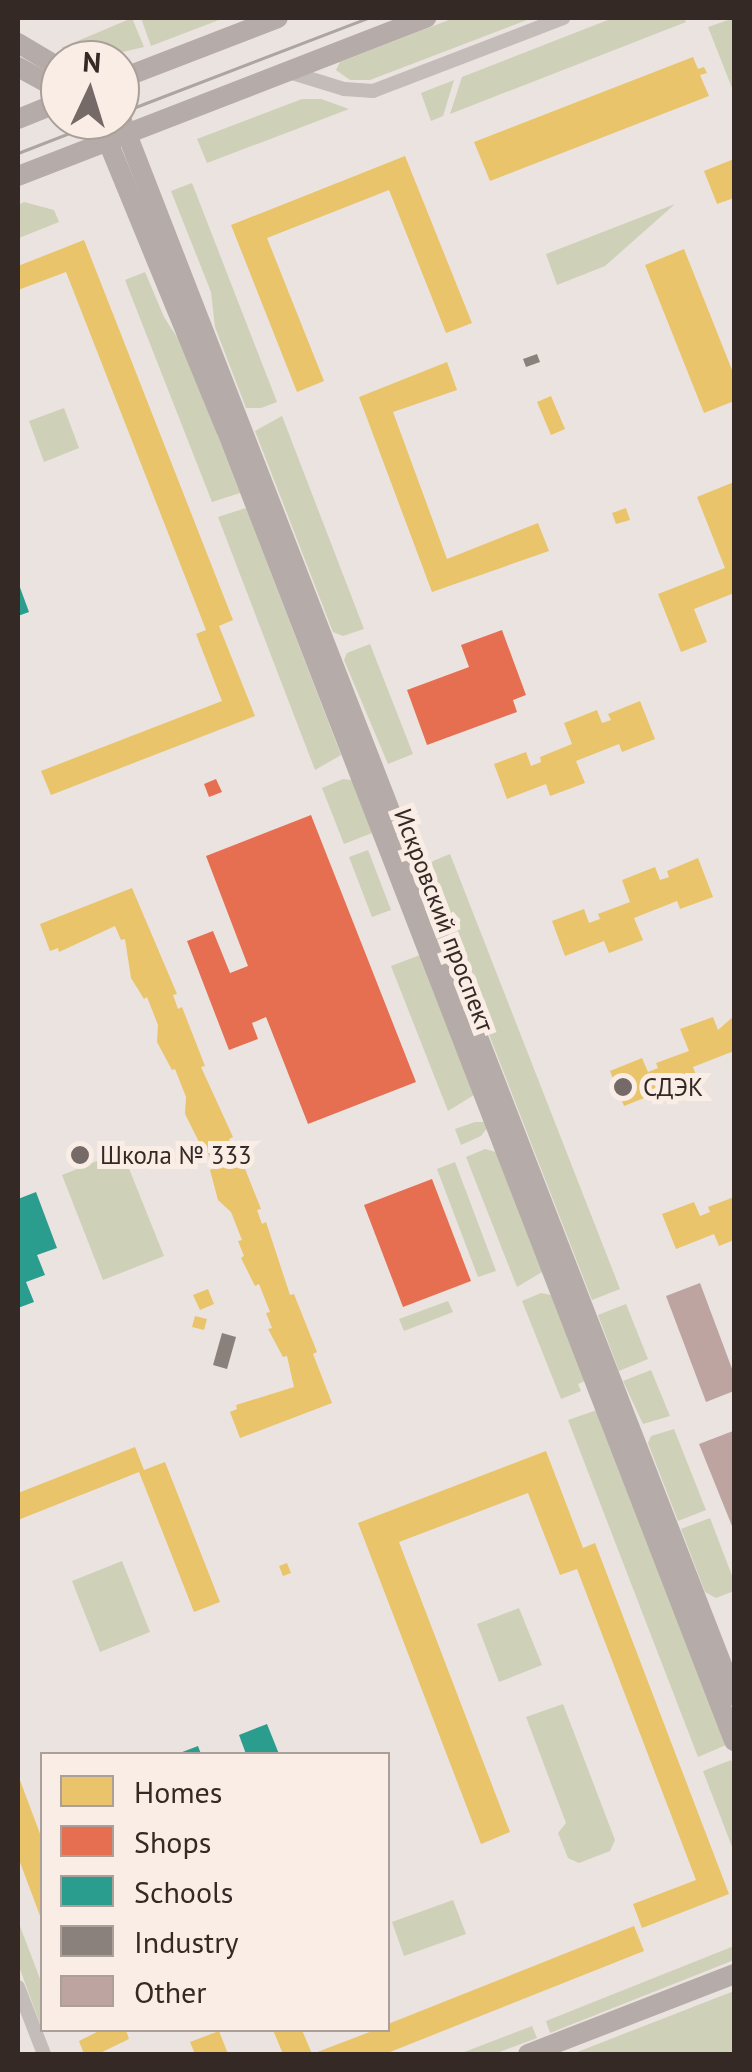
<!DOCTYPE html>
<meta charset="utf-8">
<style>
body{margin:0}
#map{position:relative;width:752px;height:2072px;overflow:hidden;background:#ebe3df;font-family:"PT Sans",sans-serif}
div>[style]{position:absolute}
.green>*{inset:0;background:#cfd0b8}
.homes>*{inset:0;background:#e9c46a}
.shops>*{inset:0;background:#e76f51}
.schools>*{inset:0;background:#2a9d8f}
.industry>*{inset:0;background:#8a817c}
.building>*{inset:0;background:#bea4a0}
.street>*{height:14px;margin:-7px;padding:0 7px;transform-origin:7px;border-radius:7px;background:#c4bcb8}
.secondary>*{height:20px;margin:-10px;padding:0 10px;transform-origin:10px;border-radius:10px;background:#b5aca9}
.tram>*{height:2.5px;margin:-1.25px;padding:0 1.25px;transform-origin:1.25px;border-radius:1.25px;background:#aca5a2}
.dots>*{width:28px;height:28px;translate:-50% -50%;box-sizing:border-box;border:5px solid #f9ede5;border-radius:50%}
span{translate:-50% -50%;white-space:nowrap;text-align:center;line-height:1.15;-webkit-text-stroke:10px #f9ede5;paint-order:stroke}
.street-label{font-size:25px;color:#352926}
.poi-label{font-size:25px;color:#352926}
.left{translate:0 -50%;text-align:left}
.frame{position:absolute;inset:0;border:20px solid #352926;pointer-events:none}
.legend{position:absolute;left:40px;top:1752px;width:350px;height:280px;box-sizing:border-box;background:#f9ede5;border:2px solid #ab9f99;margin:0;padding:12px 18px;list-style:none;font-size:30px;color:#352926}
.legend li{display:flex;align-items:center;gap:20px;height:50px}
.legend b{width:50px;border:2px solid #ab9f99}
.north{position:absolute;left:40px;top:40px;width:100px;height:100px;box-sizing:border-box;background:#f9ede5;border:2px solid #ab9f99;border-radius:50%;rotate:4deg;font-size:28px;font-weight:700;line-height:40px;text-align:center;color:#352926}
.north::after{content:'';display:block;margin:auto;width:35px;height:45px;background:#756a67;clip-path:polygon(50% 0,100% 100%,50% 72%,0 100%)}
</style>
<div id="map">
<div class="green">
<div style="clip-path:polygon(132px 18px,144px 47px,101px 57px,61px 48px)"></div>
<div style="clip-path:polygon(141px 18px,224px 18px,151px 46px)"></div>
<div style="clip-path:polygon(454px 18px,532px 18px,370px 80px,350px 80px,336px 70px,340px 62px)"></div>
<div style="clip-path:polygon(613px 18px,684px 18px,686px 22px,450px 114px,462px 77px)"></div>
<div style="clip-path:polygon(734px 18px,734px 93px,708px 27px)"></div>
<div style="clip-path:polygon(454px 80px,443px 116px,431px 121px,421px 93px)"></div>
<div style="clip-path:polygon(302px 99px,321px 99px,349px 109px,207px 163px,197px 139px)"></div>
<div style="clip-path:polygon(192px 183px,277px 402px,261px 408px,246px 408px,215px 327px,211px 292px,171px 191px)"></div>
<div style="clip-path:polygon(24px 202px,54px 210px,59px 222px,19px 238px,18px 205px)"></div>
<div style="clip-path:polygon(675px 204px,605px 266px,557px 285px,546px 254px)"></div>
<div style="clip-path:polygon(145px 272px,164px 317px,184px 348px,240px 493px,212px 502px,125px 280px)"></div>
<div style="clip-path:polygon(64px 408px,79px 448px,44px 462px,29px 421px)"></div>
<div style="clip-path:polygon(282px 416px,364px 629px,343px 636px,333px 632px,255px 431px)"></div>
<div style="clip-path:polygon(246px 508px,341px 755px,315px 770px,218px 517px)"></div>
<div style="clip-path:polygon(370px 644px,413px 754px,388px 764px,344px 660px,347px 653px)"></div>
<div style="clip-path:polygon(343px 779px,352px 780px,372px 833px,344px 844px,322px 788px)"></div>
<div style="clip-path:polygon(368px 850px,391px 910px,372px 917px,349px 857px)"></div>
<div style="clip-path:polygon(450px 854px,620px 1289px,592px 1300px,426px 872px,433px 861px)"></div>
<div style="clip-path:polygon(420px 955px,474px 1095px,448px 1111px,391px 966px)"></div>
<div style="clip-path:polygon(475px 1122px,485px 1122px,487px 1128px,481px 1136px,461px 1145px,455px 1129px)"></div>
<div style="clip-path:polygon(485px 1149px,496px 1152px,542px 1272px,517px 1287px,466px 1157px)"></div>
<div style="clip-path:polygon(122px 1151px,164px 1256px,103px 1280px,62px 1175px)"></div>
<div style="clip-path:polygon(455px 1162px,496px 1271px,478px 1277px,437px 1169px)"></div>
<div style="clip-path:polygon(541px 1293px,551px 1295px,585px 1381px,578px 1384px,581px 1391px,561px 1399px,522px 1301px)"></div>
<div style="clip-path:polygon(448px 1301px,453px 1312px,404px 1331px,399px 1319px)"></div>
<div style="clip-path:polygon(626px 1304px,648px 1359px,619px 1371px,598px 1315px)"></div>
<div style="clip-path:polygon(651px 1370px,670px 1416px,643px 1424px,623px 1381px)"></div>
<div style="clip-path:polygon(597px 1410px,726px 1745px,698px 1757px,568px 1420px)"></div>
<div style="clip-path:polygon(674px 1429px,706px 1510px,678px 1521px,648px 1443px,651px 1436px)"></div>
<div style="clip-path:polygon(710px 1518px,734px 1581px,734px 1591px,716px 1598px,705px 1592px,681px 1529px)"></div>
<div style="clip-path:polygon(122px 1561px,150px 1632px,100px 1652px,72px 1581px)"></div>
<div style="clip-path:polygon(519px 1608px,542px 1665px,499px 1682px,477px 1624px)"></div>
<div style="clip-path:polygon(563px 1704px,615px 1840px,610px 1851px,579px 1863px,568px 1858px,558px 1833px,566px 1823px,526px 1717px)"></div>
<div style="clip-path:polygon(731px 1760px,734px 1768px,734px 1852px,703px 1771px)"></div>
<div style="clip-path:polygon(453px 1900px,466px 1934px,404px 1956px,392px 1922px)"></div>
<div style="clip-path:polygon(18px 1921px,42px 1984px,42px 2029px,18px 1964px)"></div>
<div style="clip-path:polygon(734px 1946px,734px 1960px,550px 2033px,546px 2021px)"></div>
<div style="clip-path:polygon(734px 1991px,734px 2054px,572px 2054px)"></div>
<div style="clip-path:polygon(532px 2026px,537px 2038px,494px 2054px,459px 2054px)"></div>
</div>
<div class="homes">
<div style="clip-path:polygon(693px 57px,698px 69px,704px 67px,707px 73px,700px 75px,709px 96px,490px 181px,474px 142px)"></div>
<div style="clip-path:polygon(405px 156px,472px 323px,446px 333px,389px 190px,267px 238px,324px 381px,297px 392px,231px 225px)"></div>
<div style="clip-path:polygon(734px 159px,734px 198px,717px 204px,704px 171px)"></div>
<div style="clip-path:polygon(84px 240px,233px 620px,219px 626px,255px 716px,51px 795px,41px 771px,222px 701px,196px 634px,206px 630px,66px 272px,18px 290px,18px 266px)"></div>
<div style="clip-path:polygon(684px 249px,734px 375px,734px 401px,704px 413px,645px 265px)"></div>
<div style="clip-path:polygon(447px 362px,457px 390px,393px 412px,447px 559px,538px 523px,549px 551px,432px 592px,359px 397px)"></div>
<div style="clip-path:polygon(551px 396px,565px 429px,551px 435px,537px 402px)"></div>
<div style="clip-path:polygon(734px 482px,734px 593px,694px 609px,707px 642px,681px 652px,658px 594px,725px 568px,697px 497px)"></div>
<div style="clip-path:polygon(626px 508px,630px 520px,616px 524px,612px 513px)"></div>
<div style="clip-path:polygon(640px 701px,655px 739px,622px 752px,619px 744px,576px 761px,585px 783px,550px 796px,546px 784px,507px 799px,494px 764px,526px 752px,531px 766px,541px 762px,540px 757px,572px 744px,564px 723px,597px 710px,602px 723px,611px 720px,608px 714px)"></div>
<div style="clip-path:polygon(698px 858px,713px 897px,680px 909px,677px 901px,634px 918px,643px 940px,609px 953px,604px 941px,565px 956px,552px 921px,584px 909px,589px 923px,600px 919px,598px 914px,630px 902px,622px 880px,655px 867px,660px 880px,669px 877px,667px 871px)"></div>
<div style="clip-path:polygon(132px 888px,177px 994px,173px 995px,178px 1009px,182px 1007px,205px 1066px,201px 1067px,233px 1137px,229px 1139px,234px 1152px,238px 1151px,261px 1209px,257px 1210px,262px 1224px,266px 1222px,290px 1295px,294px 1294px,317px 1352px,313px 1354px,332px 1403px,240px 1438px,230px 1412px,237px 1409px,236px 1405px,294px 1387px,287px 1356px,283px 1357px,268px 1329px,272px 1328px,266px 1313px,270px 1312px,259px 1284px,255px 1286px,241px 1258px,244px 1256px,238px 1241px,242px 1240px,231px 1212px,218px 1200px,210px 1170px,214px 1168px,203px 1141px,199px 1142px,185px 1114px,186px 1097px,175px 1069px,172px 1070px,157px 1042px,158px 1025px,147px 997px,144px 999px,131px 978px,125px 939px,121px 940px,115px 926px,59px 952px,58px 948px,50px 951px,40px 924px)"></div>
<div style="clip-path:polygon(734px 1016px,734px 1051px,693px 1067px,701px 1089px,667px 1102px,662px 1091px,624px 1106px,610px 1071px,642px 1058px,648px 1072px,658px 1068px,656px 1063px,689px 1051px,680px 1029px,713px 1017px,718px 1030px)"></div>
<div style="clip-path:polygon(734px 1197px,734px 1240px,719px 1246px,714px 1234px,676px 1249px,662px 1214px,694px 1202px,700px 1216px,710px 1212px,708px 1207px)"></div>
<div style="clip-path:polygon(208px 1289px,214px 1304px,200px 1310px,193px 1295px)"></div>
<div style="clip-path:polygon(195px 1316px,207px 1319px,204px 1330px,192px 1327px)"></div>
<div style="clip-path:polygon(135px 1447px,144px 1470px,165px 1462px,220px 1602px,194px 1612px,139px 1472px,18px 1520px,18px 1493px)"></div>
<div style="clip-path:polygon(546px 1451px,583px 1548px,595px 1543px,729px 1894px,642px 1928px,633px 1904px,696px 1880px,577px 1569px,560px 1575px,528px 1493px,399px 1542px,510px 1832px,481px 1844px,358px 1523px)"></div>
<div style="clip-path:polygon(287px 1563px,291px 1573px,283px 1576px,279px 1566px)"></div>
<div style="clip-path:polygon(18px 1775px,42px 1839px,42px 1921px,18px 1857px)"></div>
<div style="clip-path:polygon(634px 1926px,644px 1951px,385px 2054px,312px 2054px,375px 2030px,388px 2030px,388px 2024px)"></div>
<div style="clip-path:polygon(101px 2030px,126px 2030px,129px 2039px,98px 2054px,84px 2054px,79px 2041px)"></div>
<div style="clip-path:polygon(273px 2030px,302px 2030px,312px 2054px,283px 2054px)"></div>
<div style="clip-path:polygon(219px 2031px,228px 2054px,195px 2054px,190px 2042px)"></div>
</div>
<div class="shops">
<div style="clip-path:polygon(502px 630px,526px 695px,513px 700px,517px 712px,427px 745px,407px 690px,469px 667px,461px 645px)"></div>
<div style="clip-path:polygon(216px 779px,222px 792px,209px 797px,204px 784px)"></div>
<div style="clip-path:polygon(311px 815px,416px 1082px,308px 1124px,266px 1017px,252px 1023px,258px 1039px,229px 1050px,187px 941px,213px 931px,230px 973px,248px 966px,206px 856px)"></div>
<div style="clip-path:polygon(432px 1179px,471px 1281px,403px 1307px,364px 1205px)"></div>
</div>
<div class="schools">
<div style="clip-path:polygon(18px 582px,29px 612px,18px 616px)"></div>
<div style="clip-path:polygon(36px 1192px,57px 1248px,37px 1255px,45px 1275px,26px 1282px,34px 1302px,18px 1308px,18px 1199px)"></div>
<div style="clip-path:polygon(267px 1724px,279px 1754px,246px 1754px,239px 1735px)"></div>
<div style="clip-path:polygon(198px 1746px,201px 1754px,177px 1754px)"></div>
</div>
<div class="industry">
<div style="clip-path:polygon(537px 354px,540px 362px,526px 367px,523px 359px)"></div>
<div style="clip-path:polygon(222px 1333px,236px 1337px,227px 1369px,213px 1365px)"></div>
</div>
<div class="building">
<div style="clip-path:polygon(700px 1283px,734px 1374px,734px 1391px,706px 1402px,666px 1296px)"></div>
<div style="clip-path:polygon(733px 1431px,734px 1435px,734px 1531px,699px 1444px)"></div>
</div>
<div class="street">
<div style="left:289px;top:72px;width:58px;rotate:17.2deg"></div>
<div style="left:344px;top:89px;width:29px;rotate:4deg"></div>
<div style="left:373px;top:91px;width:204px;rotate:-21deg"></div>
<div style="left:18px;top:1987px;width:72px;rotate:68.8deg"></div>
</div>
<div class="secondary">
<div style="left:18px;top:43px;width:49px;rotate:30.8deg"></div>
<div style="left:18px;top:67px;width:48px;rotate:28.7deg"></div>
<div style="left:120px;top:79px;width:169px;rotate:-21.1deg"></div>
<div style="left:120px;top:116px;width:1695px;rotate:68.76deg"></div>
<div style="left:18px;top:119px;width:45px;rotate:-22deg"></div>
<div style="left:99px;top:120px;width:334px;rotate:67.7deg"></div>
<div style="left:226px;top:429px;width:1407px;rotate:68.83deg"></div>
<div style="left:18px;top:176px;width:438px;rotate:-21.2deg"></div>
<div style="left:528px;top:2054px;width:221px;rotate:-21.2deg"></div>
</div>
<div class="tram">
<div style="left:120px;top:113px;width:265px;rotate:-21deg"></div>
<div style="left:18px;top:153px;width:91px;rotate:-21.2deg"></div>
</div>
<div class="dots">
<div style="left:623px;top:1087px;background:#756a67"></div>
<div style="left:80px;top:1155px;background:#756a67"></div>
</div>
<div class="street-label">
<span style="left:444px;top:920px;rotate:69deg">Искровский проспект</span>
</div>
<div class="poi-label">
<span class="left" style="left:643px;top:1087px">СДЭК</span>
<span class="left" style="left:100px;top:1155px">Школа № 333</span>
</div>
<div class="frame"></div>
<ul class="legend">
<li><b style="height:28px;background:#e9c46a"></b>Homes</li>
<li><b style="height:28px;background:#e76f51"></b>Shops</li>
<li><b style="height:28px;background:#2a9d8f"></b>Schools</li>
<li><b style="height:28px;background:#8a817c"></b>Industry</li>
<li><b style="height:28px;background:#bea4a0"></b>Other</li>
</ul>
<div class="north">N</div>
</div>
